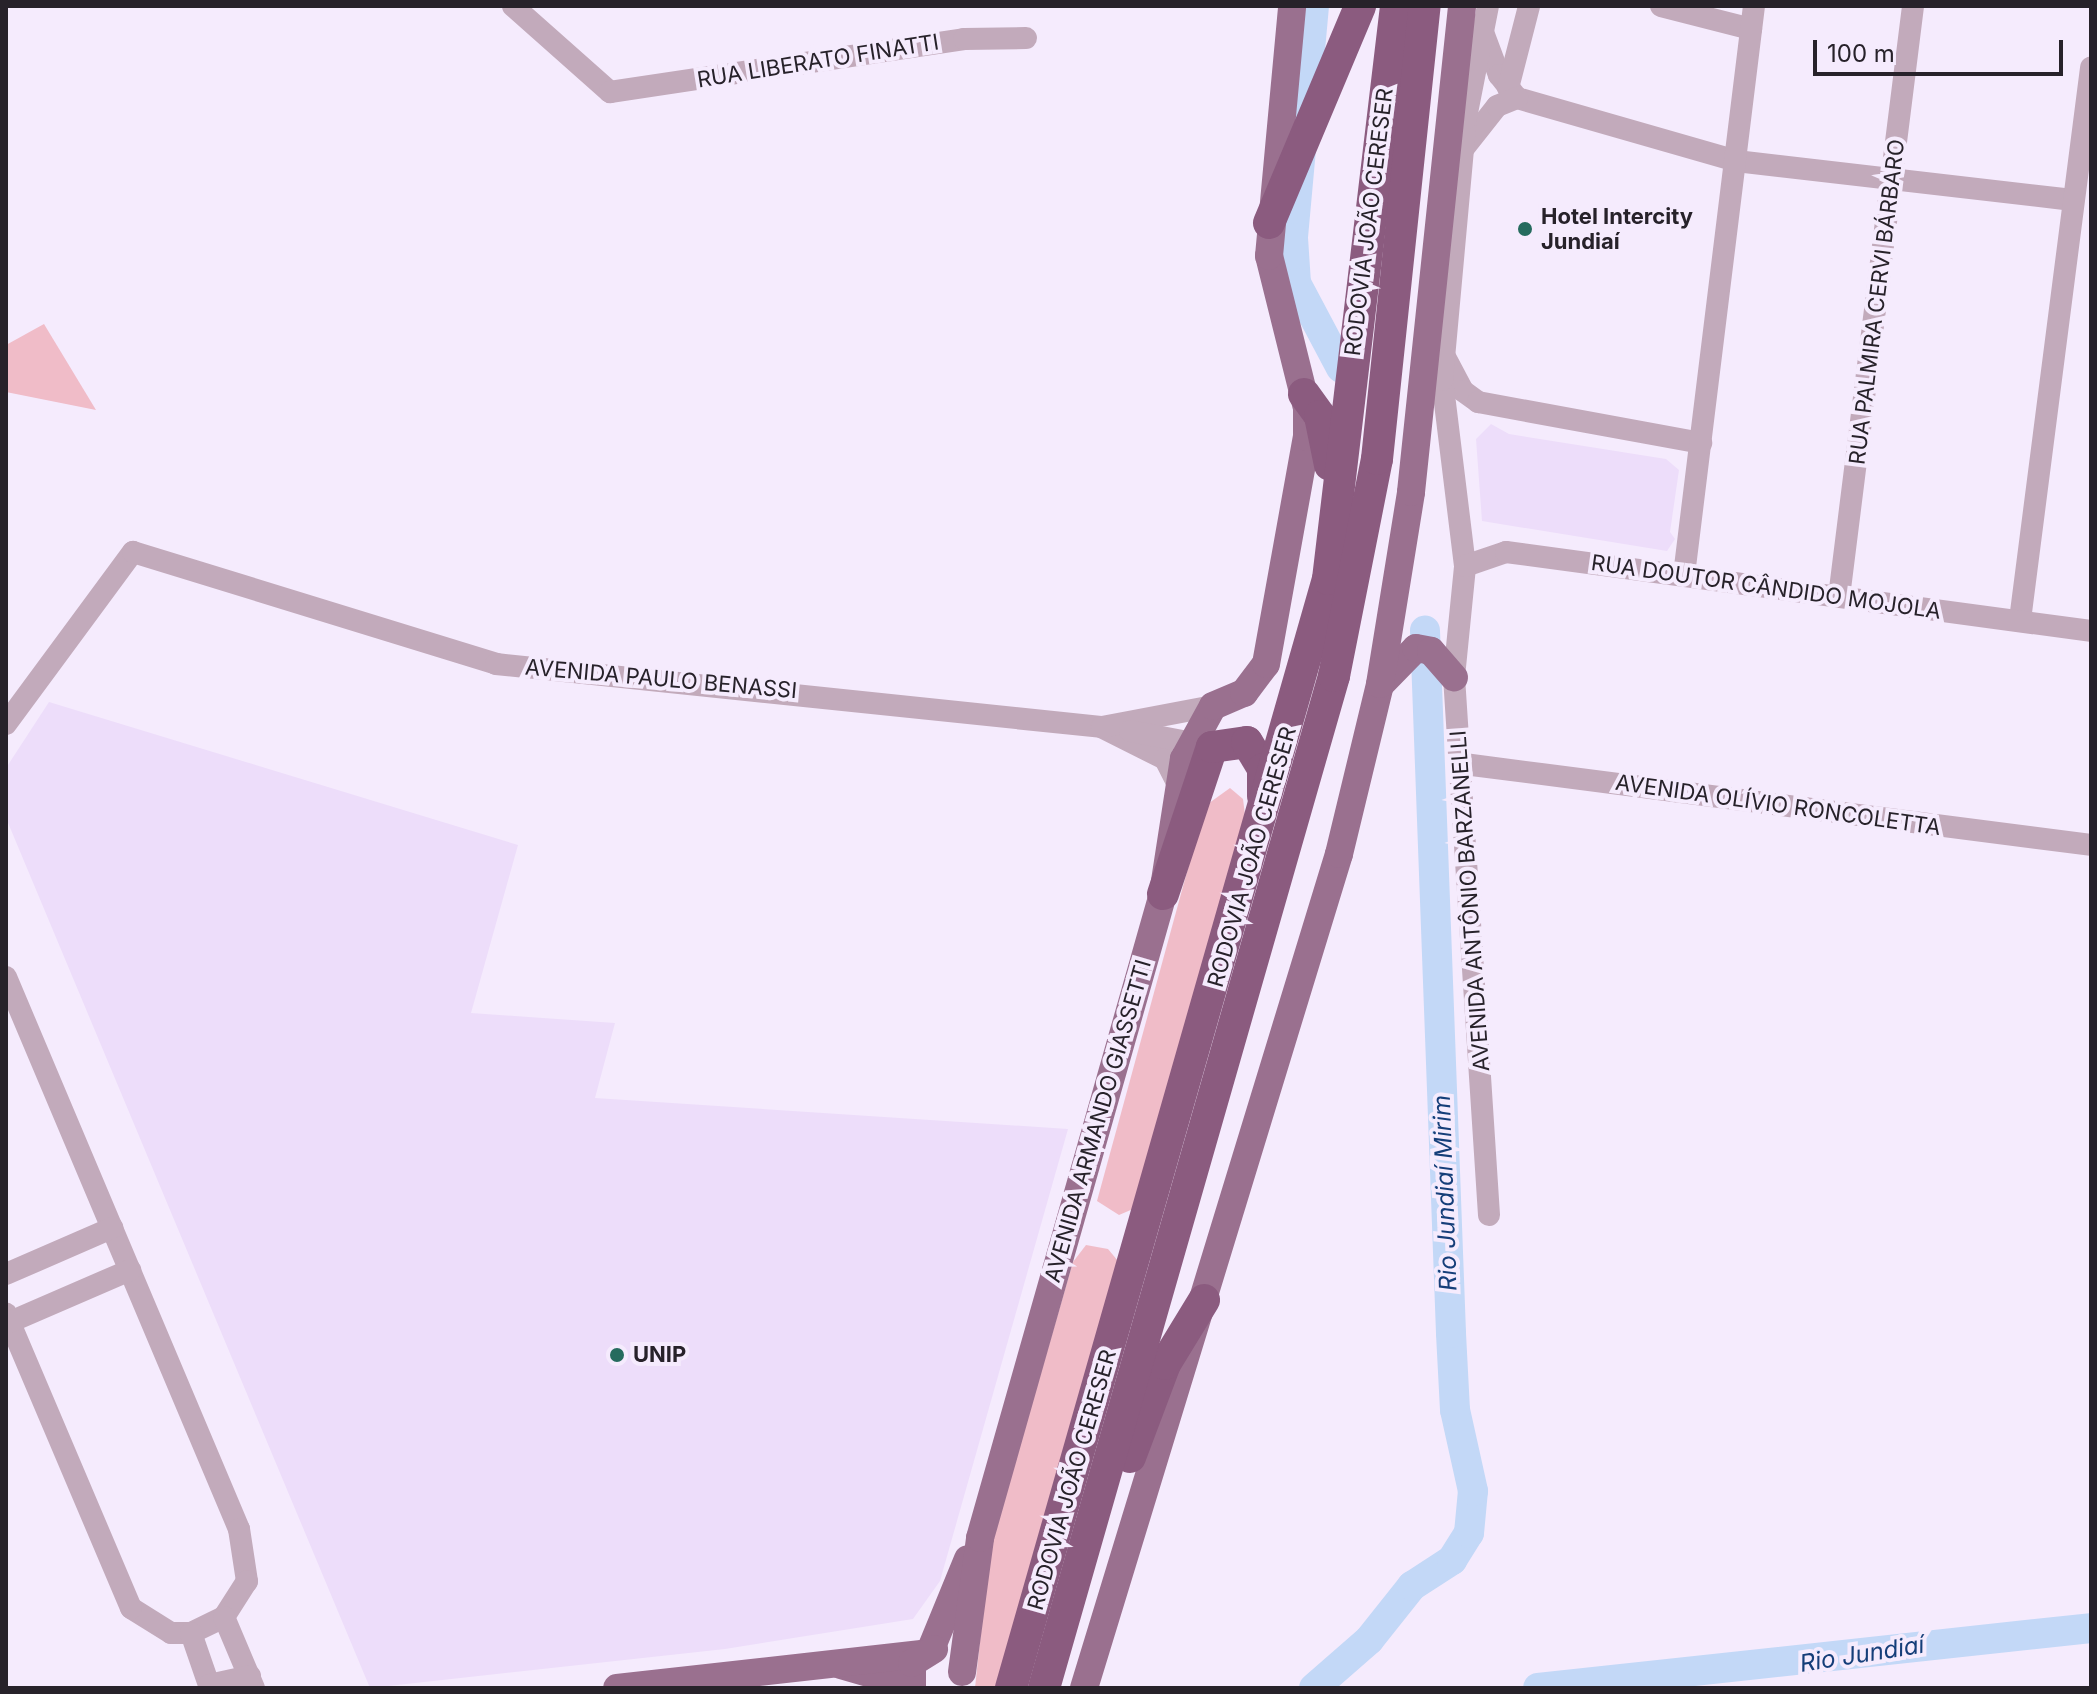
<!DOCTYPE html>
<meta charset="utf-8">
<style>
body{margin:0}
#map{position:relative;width:2097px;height:1694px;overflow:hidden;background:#f5ebfd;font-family:Inter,sans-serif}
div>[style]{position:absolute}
.built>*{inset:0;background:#edddfa}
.green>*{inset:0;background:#f0bcc8}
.river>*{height:30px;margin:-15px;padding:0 15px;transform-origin:15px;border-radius:15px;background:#c3d8f7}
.minor>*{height:22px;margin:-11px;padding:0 11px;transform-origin:11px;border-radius:11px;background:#c2aabb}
.major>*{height:28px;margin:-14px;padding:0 14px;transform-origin:14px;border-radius:14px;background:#9a708f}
.highway>*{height:32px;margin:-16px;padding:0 16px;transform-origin:16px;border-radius:16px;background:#8b5b7f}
.dots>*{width:22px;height:22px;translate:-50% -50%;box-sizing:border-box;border:4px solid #f5ebfd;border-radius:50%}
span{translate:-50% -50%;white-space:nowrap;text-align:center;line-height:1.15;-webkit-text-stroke:8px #f5ebfd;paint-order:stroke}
.street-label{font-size:22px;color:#27222a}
.poi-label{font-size:22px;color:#27222a;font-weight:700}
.left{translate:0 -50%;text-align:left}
.water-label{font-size:24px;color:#153e79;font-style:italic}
.frame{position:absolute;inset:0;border:8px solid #27222a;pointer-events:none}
.scale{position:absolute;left:1813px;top:40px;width:250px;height:36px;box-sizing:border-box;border:4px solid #27222a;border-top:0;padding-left:10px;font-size:24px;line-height:28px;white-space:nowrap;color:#27222a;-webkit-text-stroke:6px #f5ebfd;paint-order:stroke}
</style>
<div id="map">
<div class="built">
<div style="clip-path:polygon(1491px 424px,1509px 434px,1666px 459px,1679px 470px,1670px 532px,1675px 539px,1667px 551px,1482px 521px,1476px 439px)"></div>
<div style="clip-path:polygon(49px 702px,518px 845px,471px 1013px,615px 1023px,595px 1098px,1068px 1129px,940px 1581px,913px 1619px,725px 1649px,370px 1688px,6px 818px,6px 768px)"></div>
</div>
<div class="green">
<div style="clip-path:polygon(44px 324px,96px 410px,6px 392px,6px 345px)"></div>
<div style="clip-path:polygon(1230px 788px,1243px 799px,1245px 815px,1133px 1209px,1119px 1215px,1097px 1201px,1205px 806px)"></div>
<div style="clip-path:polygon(1086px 1245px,1108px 1249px,1118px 1261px,999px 1688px,975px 1688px,990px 1547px,1073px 1262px)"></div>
</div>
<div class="river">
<div style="left:1314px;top:6px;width:233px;rotate:95.2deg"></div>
<div style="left:1293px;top:238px;width:45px;rotate:86.2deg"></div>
<div style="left:1296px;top:283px;width:96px;rotate:62.1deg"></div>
<div style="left:1314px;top:1688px;width:73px;rotate:-41.1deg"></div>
<div style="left:1369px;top:1640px;width:69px;rotate:-51.5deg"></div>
<div style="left:1412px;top:1586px;width:48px;rotate:-33deg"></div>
<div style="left:1452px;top:1560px;width:32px;rotate:-58deg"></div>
<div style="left:1469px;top:1533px;width:42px;rotate:-84.6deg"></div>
<div style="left:1473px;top:1491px;width:83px;rotate:-102.5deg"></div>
<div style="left:1455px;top:1410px;width:77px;rotate:-93deg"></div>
<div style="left:1451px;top:1333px;width:703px;rotate:-92.12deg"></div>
<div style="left:1538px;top:1688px;width:556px;rotate:-6.19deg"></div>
</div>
<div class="minor">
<div style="left:513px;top:6px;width:130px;rotate:41.6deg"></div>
<div style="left:610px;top:92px;width:358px;rotate:-8.5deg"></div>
<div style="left:964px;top:39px;width:62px;rotate:-0.9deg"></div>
<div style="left:1661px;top:6px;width:93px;rotate:14.3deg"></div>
<div style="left:1483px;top:32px;width:46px;rotate:69.6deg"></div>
<div style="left:1499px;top:75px;width:29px;rotate:52deg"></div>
<div style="left:1517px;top:98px;width:228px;rotate:16deg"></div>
<div style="left:1736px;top:161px;width:339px;rotate:6.6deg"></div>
<div style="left:1508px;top:88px;width:85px;rotate:-75.6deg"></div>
<div style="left:1464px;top:148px;width:53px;rotate:-51.8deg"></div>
<div style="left:1497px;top:106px;width:22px;rotate:-22deg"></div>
<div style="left:1445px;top:357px;width:38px;rotate:62deg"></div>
<div style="left:1463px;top:391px;width:19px;rotate:36deg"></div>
<div style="left:1478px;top:402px;width:227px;rotate:10.4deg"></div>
<div style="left:1465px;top:566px;width:187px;rotate:-97deg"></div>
<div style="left:1442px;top:380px;width:263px;rotate:-84.8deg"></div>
<div style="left:1466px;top:118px;width:114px;rotate:-78.9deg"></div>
<div style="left:1684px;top:575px;width:573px;rotate:-82.99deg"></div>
<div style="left:1839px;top:597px;width:596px;rotate:-82.86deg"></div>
<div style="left:2020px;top:620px;width:557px;rotate:-82.67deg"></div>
<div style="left:6px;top:724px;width:214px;rotate:-53.6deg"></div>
<div style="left:133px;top:552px;width:380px;rotate:17.1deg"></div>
<div style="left:496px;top:664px;width:608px;rotate:5.94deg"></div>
<div style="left:1101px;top:727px;width:72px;rotate:26.6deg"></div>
<div style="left:1165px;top:759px;width:30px;rotate:63deg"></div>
<div style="left:1102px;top:727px;width:113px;rotate:-10.7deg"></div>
<div style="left:1130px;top:731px;width:80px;rotate:10.8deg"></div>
<div style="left:1464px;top:764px;width:632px;rotate:7.36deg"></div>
<div style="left:6px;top:977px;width:599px;rotate:67.12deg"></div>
<div style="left:239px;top:1529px;width:53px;rotate:81.3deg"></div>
<div style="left:247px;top:1581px;width:43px;rotate:122.6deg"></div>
<div style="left:224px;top:1617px;width:37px;rotate:154deg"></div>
<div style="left:191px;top:1633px;width:20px;rotate:180deg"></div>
<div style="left:171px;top:1633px;width:47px;rotate:-148deg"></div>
<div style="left:131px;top:1608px;width:320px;rotate:-113deg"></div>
<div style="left:1489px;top:1215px;width:539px;rotate:-93.72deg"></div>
<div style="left:1454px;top:677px;width:112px;rotate:-84.3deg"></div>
<div style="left:1465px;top:566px;width:43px;rotate:-18.9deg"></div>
<div style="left:1506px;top:552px;width:590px;rotate:7.69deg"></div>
<div style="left:6px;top:1274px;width:116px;rotate:-23.5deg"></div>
<div style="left:10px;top:1322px;width:131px;rotate:-23.4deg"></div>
<div style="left:224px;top:1617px;width:77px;rotate:67.1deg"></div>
<div style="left:191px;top:1633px;width:58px;rotate:70.9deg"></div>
<div style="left:209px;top:1685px;width:42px;rotate:-12.4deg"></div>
</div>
<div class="major">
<div style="left:1381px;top:684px;width:50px;rotate:-45.8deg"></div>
<div style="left:1416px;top:648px;width:15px;rotate:11deg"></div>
<div style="left:1431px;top:651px;width:35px;rotate:49deg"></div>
<div style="left:931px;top:1649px;width:97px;rotate:-67.7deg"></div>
<div style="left:841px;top:1665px;width:72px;rotate:16.2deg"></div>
<div style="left:962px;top:1672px;width:135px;rotate:-82.3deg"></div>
<div style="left:980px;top:1538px;width:669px;rotate:-74.14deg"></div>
<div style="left:1163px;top:894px;width:137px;rotate:-81.2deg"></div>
<div style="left:1184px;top:759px;width:60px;rotate:-61.3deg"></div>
<div style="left:1213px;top:706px;width:34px;rotate:-23deg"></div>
<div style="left:1244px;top:693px;width:36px;rotate:-53deg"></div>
<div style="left:1266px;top:664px;width:231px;rotate:-79.8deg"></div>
<div style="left:1307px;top:437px;width:29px;rotate:-90deg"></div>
<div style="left:1307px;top:408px;width:157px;rotate:-104deg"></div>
<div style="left:1269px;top:256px;width:251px;rotate:-84.7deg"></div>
<div style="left:617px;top:1688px;width:304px;rotate:-6.4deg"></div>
<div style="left:912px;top:1688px;width:25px;rotate:-90deg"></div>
<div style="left:912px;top:1663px;width:26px;rotate:-32deg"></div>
<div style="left:1084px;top:1688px;width:872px;rotate:-73deg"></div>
<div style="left:1339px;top:854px;width:175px;rotate:-76.4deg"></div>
<div style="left:1380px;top:684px;width:194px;rotate:-80.8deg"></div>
<div style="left:1411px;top:492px;width:489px;rotate:-84deg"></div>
</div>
<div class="highway">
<div style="left:1269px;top:223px;width:235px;rotate:-67.2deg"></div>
<div style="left:1304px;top:394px;width:27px;rotate:54deg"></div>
<div style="left:1320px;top:416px;width:50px;rotate:78.5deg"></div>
<div style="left:1163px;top:894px;width:155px;rotate:-71.6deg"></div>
<div style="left:1212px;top:747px;width:35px;rotate:-8deg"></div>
<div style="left:1247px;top:742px;width:31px;rotate:59deg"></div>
<div style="left:1263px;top:769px;width:27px;rotate:90deg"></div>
<div style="left:1130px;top:1457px;width:99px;rotate:-69.4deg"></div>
<div style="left:1165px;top:1364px;width:75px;rotate:-58.6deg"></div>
<div style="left:1011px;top:1688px;width:1153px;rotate:-74.05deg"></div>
<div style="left:1328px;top:579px;width:577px;rotate:-83.23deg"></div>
<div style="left:1044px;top:1688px;width:1053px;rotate:-74.01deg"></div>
<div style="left:1334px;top:676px;width:221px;rotate:-78.8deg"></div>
<div style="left:1377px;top:459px;width:456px;rotate:-84deg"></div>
</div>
<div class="dots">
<div style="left:1525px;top:229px;background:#256b5e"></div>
<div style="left:617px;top:1355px;background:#256b5e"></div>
</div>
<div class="street-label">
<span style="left:818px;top:61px;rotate:-9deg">RUA LIBERATO FINATTI</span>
<span style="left:1369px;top:222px;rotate:-83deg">RODOVIA JOÃO CERESER</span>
<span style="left:1877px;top:302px;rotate:-83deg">RUA PALMIRA CERVI BÁRBARO</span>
<span style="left:1766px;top:587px;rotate:8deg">RUA DOUTOR CÂNDIDO MOJOLA</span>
<span style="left:661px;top:679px;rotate:5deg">AVENIDA PAULO BENASSI</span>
<span style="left:1778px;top:805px;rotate:8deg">AVENIDA OLÍVIO RONCOLETTA</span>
<span style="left:1252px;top:857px;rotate:-74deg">RODOVIA JOÃO CERESER</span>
<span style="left:1470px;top:901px;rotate:-94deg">AVENIDA ANTÔNIO BARZANELLI</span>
<span style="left:1098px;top:1121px;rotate:-74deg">AVENIDA ARMANDO GIASSETTI</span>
<span style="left:1072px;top:1480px;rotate:-74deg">RODOVIA JOÃO CERESER</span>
</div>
<div class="poi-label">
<span class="left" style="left:1541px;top:229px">Hotel Intercity<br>Jundiaí</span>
<span class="left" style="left:633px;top:1355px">UNIP</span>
</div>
<div class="water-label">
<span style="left:1445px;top:1193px;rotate:-92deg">Rio Jundiaí Mirim</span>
<span style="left:1862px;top:1654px;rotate:-9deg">Rio Jundiaí</span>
</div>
<div class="frame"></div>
<div class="scale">100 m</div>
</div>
